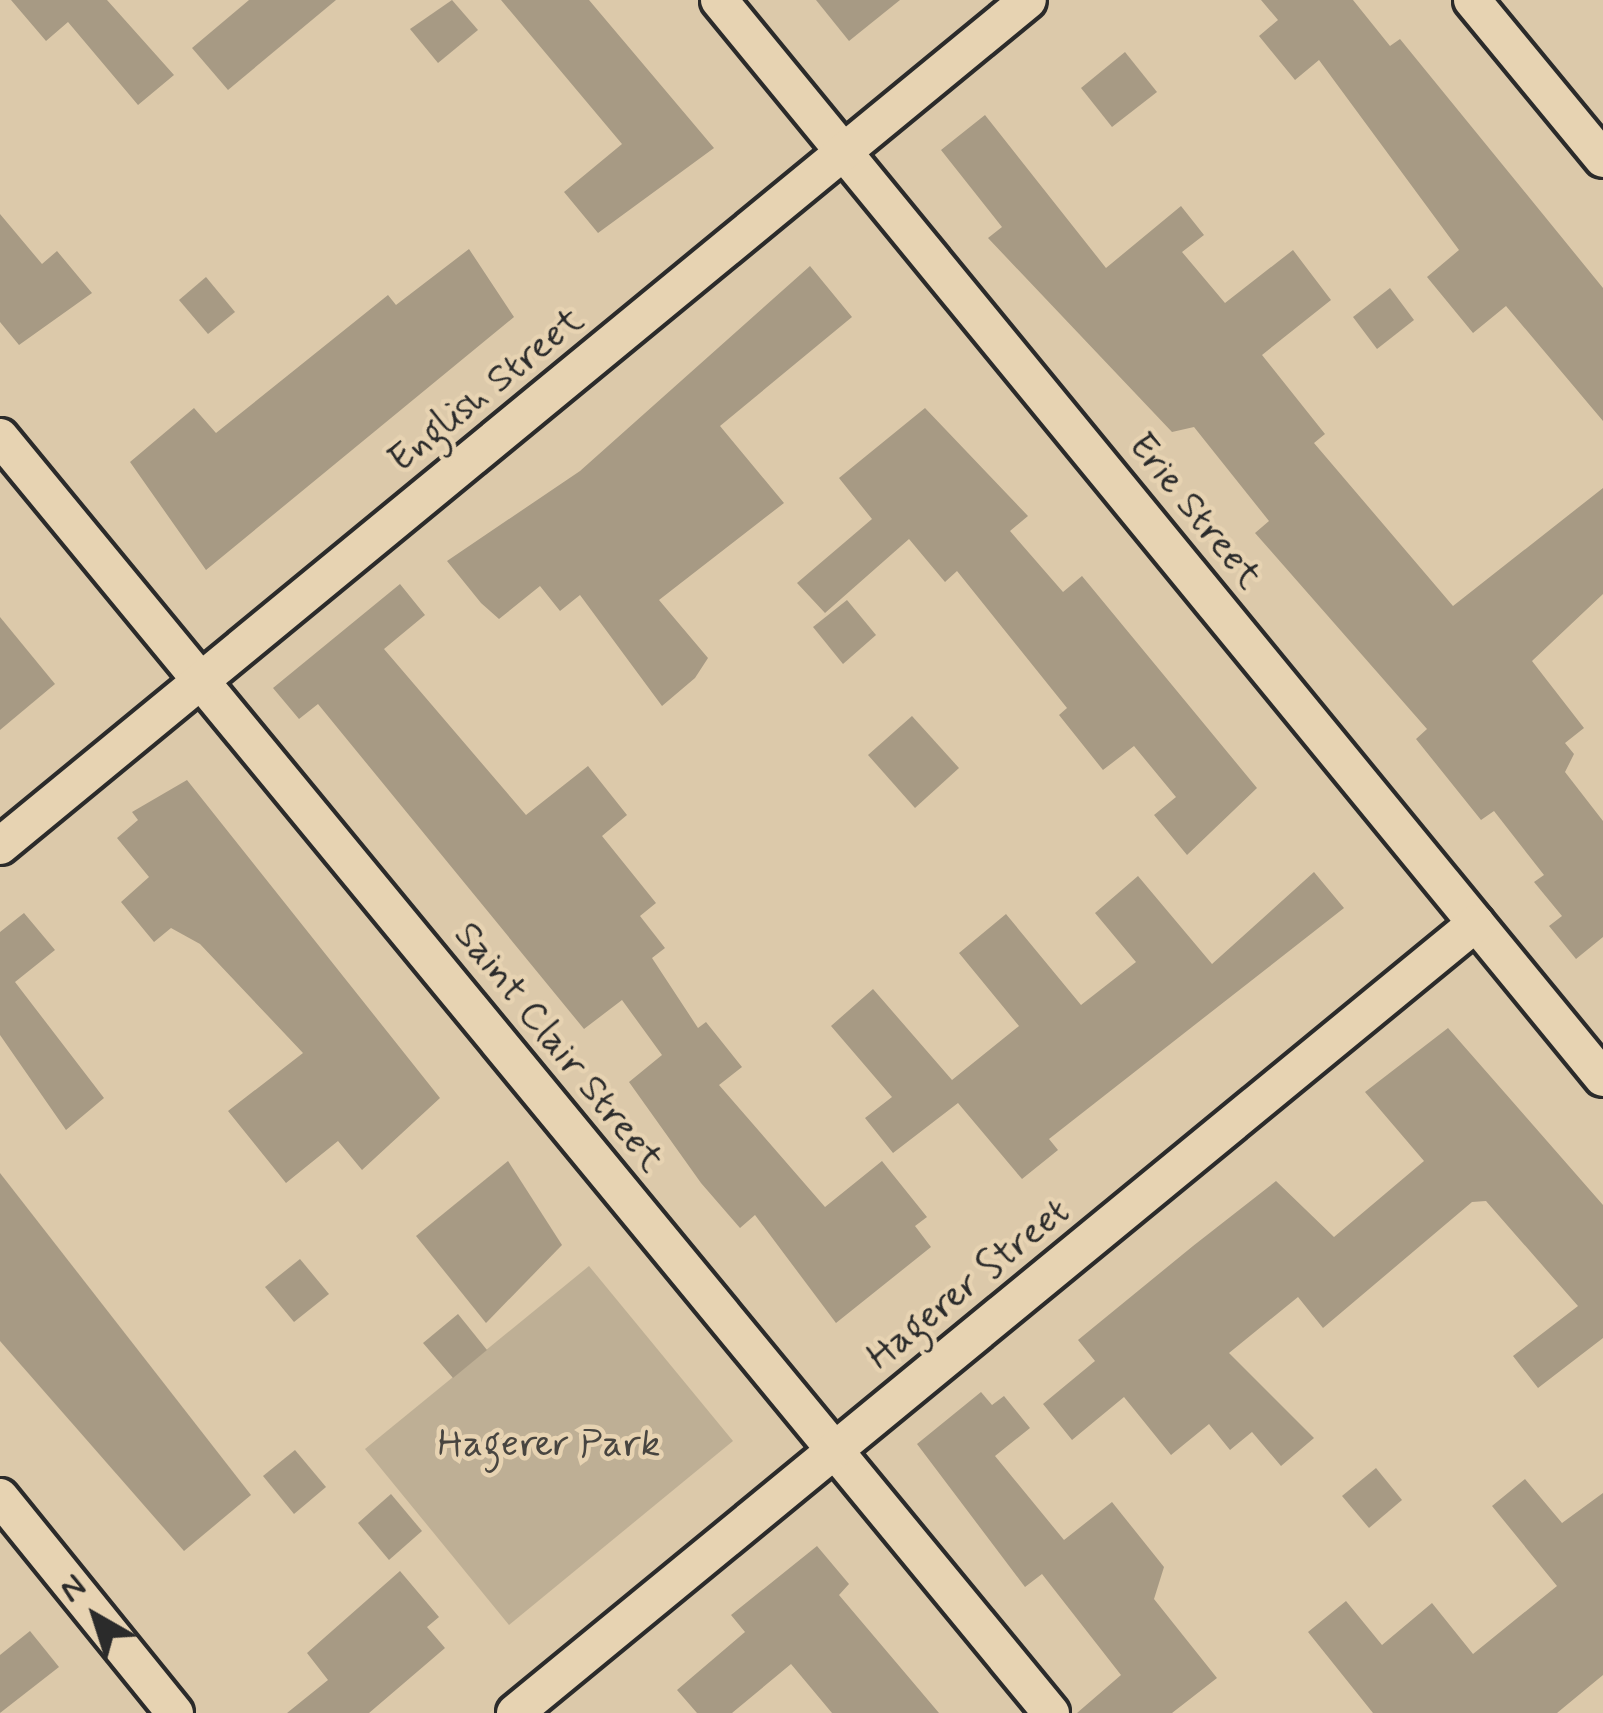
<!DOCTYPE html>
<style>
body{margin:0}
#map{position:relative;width:1603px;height:1713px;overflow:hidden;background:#dcc9aa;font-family:Mynerve,sans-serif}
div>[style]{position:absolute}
.green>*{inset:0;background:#beaf95}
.building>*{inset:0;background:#a79a84}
.roads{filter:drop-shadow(3px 0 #2b2b2b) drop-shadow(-3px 0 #2b2b2b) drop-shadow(0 3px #2b2b2b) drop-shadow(0 -3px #2b2b2b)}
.minor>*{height:36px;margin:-18px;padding:0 18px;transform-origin:18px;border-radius:18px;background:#e7d3b2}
span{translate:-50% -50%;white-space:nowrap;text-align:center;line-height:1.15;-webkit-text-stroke:9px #e7d3b2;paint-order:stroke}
.street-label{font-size:39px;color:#2b2b2b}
.park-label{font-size:39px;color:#484540}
.north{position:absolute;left:36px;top:1557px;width:120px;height:120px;-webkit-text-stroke:9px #e7d3b2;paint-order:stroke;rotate:321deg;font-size:33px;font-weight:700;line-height:48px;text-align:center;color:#2b2b2b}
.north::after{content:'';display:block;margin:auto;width:42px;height:54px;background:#2b2b2b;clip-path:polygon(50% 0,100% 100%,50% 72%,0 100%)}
</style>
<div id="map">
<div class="green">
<div style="clip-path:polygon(589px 1266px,733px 1441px,509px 1625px,365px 1449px)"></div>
</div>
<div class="building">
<div style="clip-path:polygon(11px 0,107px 0,174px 75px,138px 105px,68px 22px,46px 41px)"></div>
<div style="clip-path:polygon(249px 0,336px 0,228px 90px,192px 48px)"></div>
<div style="clip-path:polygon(452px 0,478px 30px,438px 63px,410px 29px)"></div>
<div style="clip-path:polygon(501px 0,589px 0,714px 148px,598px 233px,564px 192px,622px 144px)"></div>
<div style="clip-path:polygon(816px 0,900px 0,849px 41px)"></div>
<div style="clip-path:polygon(1261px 0,1353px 0,1390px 46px,1400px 39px,1603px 288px,1603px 421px,1506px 306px,1473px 333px,1427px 277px,1459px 250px,1319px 60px,1295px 80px,1259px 36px,1278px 20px)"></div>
<div style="clip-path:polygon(1125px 52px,1157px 92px,1112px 127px,1081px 88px)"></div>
<div style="clip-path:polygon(985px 115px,1106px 268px,1181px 206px,1204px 235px,1182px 252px,1225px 303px,1293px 250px,1331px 300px,1262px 355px,1325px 434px,1314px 443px,1453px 606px,1603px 488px,1603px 594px,1532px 661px,1584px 728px,1565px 743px,1574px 754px,1565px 772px,1603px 821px,1603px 937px,1576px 959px,1549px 926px,1562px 916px,1534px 882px,1544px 875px,1494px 811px,1481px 820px,1416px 739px,1427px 729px,1255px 533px,1269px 521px,1194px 427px,1172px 432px,988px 238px,1002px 227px,941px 150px)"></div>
<div style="clip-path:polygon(0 214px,42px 264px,57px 251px,92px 293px,19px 345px,0 322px)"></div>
<div style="clip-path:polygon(469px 249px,514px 317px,206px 570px,130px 462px,194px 408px,216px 433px,388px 295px,396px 305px)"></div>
<div style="clip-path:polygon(810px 266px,852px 317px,720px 426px,784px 503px,659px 600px,708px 658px,695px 678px,662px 706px,580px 595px,560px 611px,540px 586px,499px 619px,481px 603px,447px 561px,580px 471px)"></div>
<div style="clip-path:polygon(206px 277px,235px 312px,208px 334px,179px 300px)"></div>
<div style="clip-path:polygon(1390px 288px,1414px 320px,1377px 349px,1353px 317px)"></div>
<div style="clip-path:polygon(925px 408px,1028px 516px,1010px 531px,1063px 592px,1082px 576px,1257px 788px,1187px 855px,1154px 815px,1176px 797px,1134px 746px,1103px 770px,1059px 715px,1067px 708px,957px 571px,945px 582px,909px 539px,825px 613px,797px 583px,872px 519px,839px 478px)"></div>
<div style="clip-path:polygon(400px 584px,425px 615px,384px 649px,526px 815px,588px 766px,627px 815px,602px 836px,656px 903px,640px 916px,665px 948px,652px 958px,698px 1028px,706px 1022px,742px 1067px,719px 1085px,825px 1207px,882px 1161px,927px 1217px,915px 1226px,931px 1247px,836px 1323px,755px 1215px,740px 1228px,701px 1183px,629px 1082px,662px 1055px,622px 1000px,584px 1029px,318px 704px,299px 719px,273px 688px)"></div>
<div style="clip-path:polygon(847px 600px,876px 635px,843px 664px,813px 627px)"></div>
<div style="clip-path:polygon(0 617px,55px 684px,0 730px)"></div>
<div style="clip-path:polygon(912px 716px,959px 768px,915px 808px,868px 755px)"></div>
<div style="clip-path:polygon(187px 780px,440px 1098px,362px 1170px,338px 1141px,286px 1183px,228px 1111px,303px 1053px,200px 944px,171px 928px,154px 942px,121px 902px,149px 877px,117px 838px,138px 820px,132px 812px)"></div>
<div style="clip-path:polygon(1314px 872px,1344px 908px,1049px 1139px,1058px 1150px,1022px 1179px,958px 1103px,893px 1153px,865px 1118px,892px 1097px,831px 1026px,873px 989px,952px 1080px,1019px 1026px,959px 953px,1006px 914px,1081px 1005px,1136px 962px,1095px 913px,1138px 876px,1212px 964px)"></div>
<div style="clip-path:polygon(24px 913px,55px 950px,15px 982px,104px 1098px,66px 1130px,0 1035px,0 932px)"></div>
<div style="clip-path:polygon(1448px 1028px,1603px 1205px,1603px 1338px,1538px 1388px,1513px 1356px,1578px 1306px,1486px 1201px,1472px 1202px,1323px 1328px,1298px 1297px,1229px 1353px,1314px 1438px,1281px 1466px,1252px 1432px,1230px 1450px,1209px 1424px,1171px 1455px,1124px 1397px,1072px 1440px,1043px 1404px,1095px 1361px,1078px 1340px,1193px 1246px,1276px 1181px,1334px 1237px,1424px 1161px,1365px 1092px)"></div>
<div style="clip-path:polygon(508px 1161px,562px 1245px,486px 1323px,416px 1236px)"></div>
<div style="clip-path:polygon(0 1173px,251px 1495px,184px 1551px,0 1341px)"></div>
<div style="clip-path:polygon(300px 1259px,329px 1294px,294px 1322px,265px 1287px)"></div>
<div style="clip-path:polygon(458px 1314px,487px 1350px,453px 1378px,423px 1343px)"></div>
<div style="clip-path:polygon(981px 1392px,992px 1405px,1004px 1396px,1030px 1428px,995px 1456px,1064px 1540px,1112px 1502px,1164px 1567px,1154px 1599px,1217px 1678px,1172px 1713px,1077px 1713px,1121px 1675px,1042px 1574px,1025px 1587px,917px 1444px)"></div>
<div style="clip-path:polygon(295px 1450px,326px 1487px,294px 1514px,263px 1476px)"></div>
<div style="clip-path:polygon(1376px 1468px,1402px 1500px,1369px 1528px,1342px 1496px)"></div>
<div style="clip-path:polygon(1525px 1479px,1562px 1523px,1603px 1493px,1603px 1675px,1557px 1713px,1373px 1713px,1308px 1632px,1346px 1601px,1382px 1645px,1432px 1603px,1473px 1654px,1557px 1586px,1492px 1506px)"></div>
<div style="clip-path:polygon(391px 1494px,422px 1531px,389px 1560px,358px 1523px)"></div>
<div style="clip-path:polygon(817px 1546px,849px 1584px,839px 1595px,939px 1713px,832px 1713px,791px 1664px,732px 1713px,697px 1713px,677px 1690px,745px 1632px,731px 1615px)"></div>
<div style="clip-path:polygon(400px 1571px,439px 1617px,427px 1627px,445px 1648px,369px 1713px,287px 1713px,328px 1680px,307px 1653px)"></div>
<div style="clip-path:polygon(30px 1631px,59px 1667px,0 1713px,0 1655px)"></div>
</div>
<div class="roads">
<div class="minor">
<div style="left:719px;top:0;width:1394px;rotate:50.65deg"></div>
<div style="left:1472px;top:0;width:206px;rotate:50.5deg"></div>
<div style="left:0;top:437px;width:1653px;rotate:50.52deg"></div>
<div style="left:0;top:846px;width:1331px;rotate:-39.45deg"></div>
<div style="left:0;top:1497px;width:278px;rotate:51deg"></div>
<div style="left:515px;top:1713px;width:1244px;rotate:-39.42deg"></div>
</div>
</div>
<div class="street-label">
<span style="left:487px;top:391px;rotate:-39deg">English Street</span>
<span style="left:1194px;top:512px;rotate:51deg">Erie Street</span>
<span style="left:558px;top:1048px;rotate:51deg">Saint Clair Street</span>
<span style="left:969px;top:1285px;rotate:-39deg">Hagerer Street</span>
</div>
<div class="park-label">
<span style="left:549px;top:1445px">Hagerer Park</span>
</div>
<div class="north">N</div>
</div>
